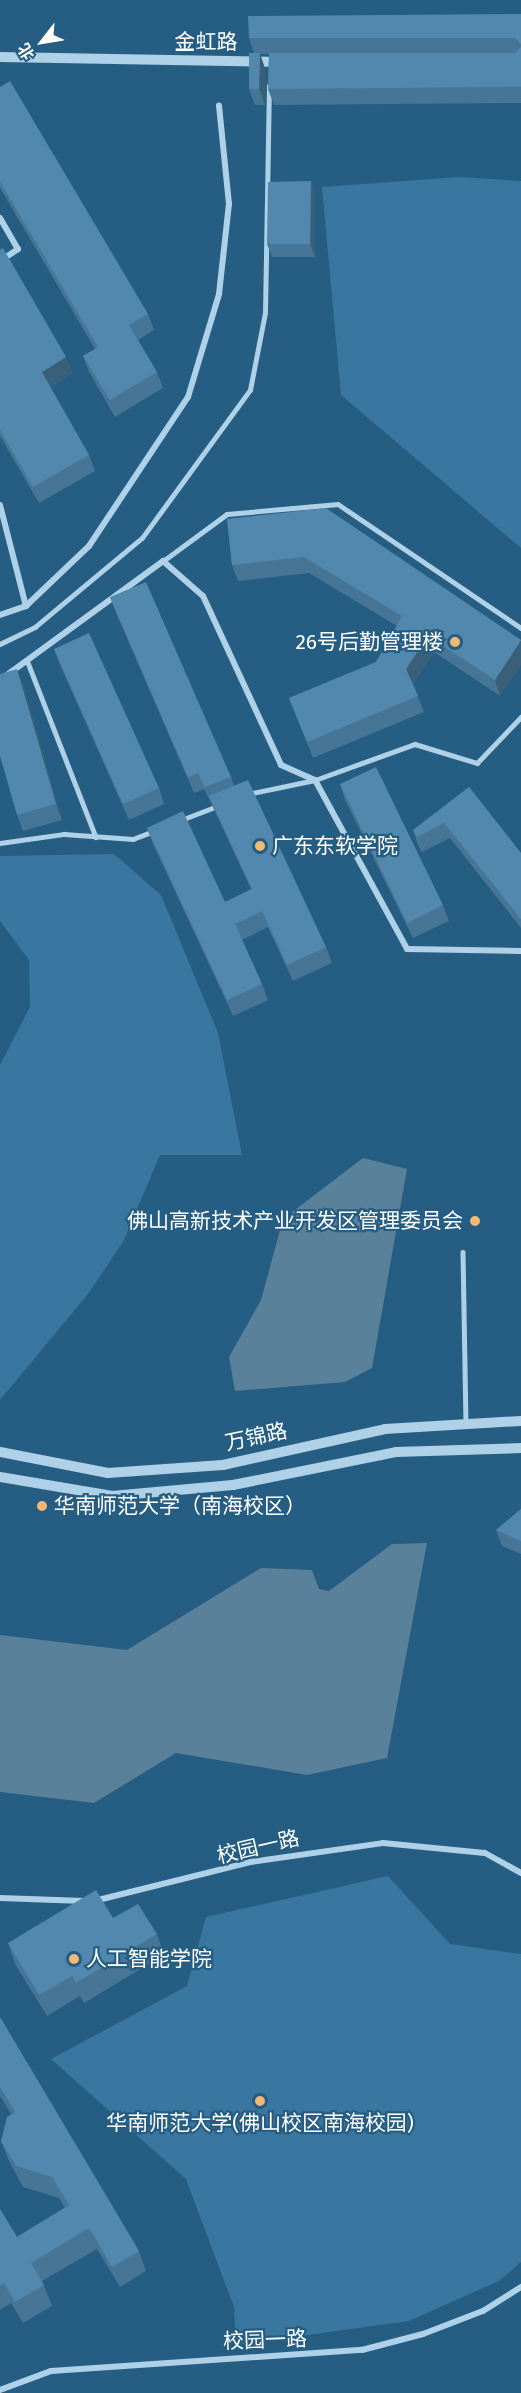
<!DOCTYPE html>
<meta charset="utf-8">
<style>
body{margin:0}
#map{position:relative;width:521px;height:2393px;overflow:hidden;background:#255d83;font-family:"Fira Sans","Noto Sans SC",sans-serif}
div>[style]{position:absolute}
.green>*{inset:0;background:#3a77a0}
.water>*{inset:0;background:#5a819a}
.service>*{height:4.5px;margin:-2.25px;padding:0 2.25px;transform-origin:2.25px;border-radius:2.25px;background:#aed1e7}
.minor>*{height:6px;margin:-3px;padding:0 3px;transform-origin:3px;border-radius:3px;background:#aed1e7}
.tertiary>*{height:10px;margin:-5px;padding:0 5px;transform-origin:5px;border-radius:5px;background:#aed1e7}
.wall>*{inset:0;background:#477595}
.shaded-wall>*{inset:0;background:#395f79}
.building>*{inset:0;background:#5288ad}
.dots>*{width:16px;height:16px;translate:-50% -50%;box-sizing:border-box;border:3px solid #255d83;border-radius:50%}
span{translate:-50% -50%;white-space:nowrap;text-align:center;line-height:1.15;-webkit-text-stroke:4.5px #255d83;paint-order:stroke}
.street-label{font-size:21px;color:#fff}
.poi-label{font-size:21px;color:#fff}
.right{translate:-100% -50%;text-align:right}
.left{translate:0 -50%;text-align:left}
.north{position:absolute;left:12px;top:12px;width:60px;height:60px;-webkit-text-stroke:4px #255d83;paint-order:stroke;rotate:239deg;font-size:16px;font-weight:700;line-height:24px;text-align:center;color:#fff}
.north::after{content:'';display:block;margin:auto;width:21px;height:27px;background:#fff;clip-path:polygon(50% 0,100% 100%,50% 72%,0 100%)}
</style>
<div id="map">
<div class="green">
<div style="clip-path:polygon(459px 177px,521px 181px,521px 548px,341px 395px,322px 187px)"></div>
<div style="clip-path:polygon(114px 854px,161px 895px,218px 1033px,242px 1155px,160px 1155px,123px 1242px,88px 1294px,0 1400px,0 1065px,30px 1007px,29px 960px,0 921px,0 856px)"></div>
<div style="clip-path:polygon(388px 1876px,450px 1944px,521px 1954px,521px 2262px,499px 2281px,409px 2321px,236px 2345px,234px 2307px,186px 2179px,51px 2059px,187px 1986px,206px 1917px)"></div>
</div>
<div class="water">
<div style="clip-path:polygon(363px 1158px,407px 1169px,372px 1368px,345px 1382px,235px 1391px,229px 1357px,261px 1300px,283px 1219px)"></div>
<div style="clip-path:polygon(427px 1543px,387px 1758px,307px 1775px,176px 1753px,94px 1803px,0 1792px,0 1635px,127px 1650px,261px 1568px,312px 1570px,319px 1589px,329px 1591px,392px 1544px)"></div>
</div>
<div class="service">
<div style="left:163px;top:561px;width:79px;rotate:-36.3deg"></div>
<div style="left:227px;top:514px;width:111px;rotate:-5.1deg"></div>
<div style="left:338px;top:504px;width:221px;rotate:34.1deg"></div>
<div style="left:0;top:644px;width:39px;rotate:-26deg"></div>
<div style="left:35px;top:627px;width:139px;rotate:-39.8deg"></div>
<div style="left:142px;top:538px;width:183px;rotate:-53.9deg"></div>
<div style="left:250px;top:390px;width:78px;rotate:-79deg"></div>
<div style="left:265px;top:313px;width:227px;rotate:-89deg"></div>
<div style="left:27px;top:660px;width:190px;rotate:68.7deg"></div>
<div style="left:248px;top:794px;width:68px;rotate:-11.8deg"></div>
<div style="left:315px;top:780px;width:106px;rotate:-19.8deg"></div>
<div style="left:415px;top:744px;width:65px;rotate:17deg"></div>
<div style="left:477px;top:763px;width:64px;rotate:-46.3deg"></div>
<div style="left:181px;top:820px;width:40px;rotate:-21deg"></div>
<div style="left:0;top:843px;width:65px;rotate:-8deg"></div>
<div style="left:64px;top:834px;width:69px;rotate:4.1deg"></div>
<div style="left:133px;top:839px;width:22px;rotate:-21deg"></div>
<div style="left:463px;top:1252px;width:171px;rotate:89deg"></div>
</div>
<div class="minor">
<div style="left:0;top:218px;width:36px;rotate:60deg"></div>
<div style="left:18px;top:249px;width:22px;rotate:146deg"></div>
<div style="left:0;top:505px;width:104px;rotate:75.6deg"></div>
<div style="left:0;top:615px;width:28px;rotate:-19deg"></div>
<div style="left:26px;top:606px;width:87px;rotate:-43.6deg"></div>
<div style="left:89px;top:546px;width:179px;rotate:-56.4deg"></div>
<div style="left:188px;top:397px;width:108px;rotate:-73.2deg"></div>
<div style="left:219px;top:294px;width:91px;rotate:-83.7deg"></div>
<div style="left:229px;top:204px;width:99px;rotate:-95.8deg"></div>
<div style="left:0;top:680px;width:202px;rotate:-36.1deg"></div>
<div style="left:163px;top:561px;width:53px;rotate:41.2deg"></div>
<div style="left:203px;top:596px;width:186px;rotate:65.2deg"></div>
<div style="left:281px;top:765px;width:37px;rotate:24deg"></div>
<div style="left:315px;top:780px;width:192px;rotate:61.4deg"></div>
<div style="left:407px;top:949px;width:114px;rotate:1deg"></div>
<div style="left:0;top:1898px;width:84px;rotate:2deg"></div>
<div style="left:94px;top:1901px;width:161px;rotate:-14deg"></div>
<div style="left:250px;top:1862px;width:134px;rotate:-8.1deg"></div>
<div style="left:383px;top:1843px;width:102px;rotate:5.6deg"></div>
<div style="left:485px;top:1853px;width:41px;rotate:29.1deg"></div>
<div style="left:0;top:2390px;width:54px;rotate:-20.4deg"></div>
<div style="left:51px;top:2371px;width:312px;rotate:-3.9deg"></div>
<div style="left:362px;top:2350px;width:63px;rotate:-14.7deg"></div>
<div style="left:423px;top:2334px;width:64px;rotate:-21deg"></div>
<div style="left:483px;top:2311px;width:45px;rotate:-32.3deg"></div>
</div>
<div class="tertiary">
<div style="left:0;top:57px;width:281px;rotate:1deg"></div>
<div style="left:0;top:1452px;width:110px;rotate:11deg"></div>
<div style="left:108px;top:1473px;width:115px;rotate:-4deg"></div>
<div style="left:223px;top:1465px;width:166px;rotate:-12.5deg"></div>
<div style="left:385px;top:1429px;width:136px;rotate:-3.4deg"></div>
<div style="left:0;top:1477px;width:114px;rotate:9.6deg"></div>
<div style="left:112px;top:1496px;width:121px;rotate:-5.2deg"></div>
<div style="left:233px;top:1485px;width:166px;rotate:-11.4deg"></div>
<div style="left:396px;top:1452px;width:125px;rotate:-1.8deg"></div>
</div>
<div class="wall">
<div style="clip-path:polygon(521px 14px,521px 103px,274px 105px,268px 89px,269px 54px,260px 54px,265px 69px,265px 105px,255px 105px,249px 89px,254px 53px,249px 38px)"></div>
<div style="clip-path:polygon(0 87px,148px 314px,154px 330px,138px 340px,157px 372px,163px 388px,115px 417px,89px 372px,83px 356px,95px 349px,0 188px)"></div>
<div style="clip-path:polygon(311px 181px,315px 194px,315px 257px,272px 257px,267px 244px)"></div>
<div style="clip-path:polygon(0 250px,66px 357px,72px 373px,50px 387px,89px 455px,95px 471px,39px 503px,0 436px)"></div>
<div style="clip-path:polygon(227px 519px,521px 640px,500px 696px,434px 652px,413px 684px,424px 712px,313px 758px,289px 698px,376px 662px,397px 626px,309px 573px,238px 581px,232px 565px)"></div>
<div style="clip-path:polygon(110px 597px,231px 777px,234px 786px,326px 947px,332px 963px,293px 981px,268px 927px,242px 940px,262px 984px,268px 1000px,233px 1016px,153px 844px,147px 828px,225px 902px,251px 889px,211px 803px,204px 789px,194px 793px,116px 613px)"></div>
<div style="clip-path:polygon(54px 649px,159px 788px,164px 804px,129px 820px,60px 665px)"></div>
<div style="clip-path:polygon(23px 685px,62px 820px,23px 831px,17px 815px)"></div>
<div style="clip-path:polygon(340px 784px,443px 905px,449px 921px,413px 938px,345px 800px)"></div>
<div style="clip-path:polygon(469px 787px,521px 853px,521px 928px,450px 838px,422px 852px,418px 846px,413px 830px)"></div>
<div style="clip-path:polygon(521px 1509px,521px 1554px,502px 1546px,496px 1530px)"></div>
<div style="clip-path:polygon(113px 1918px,157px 1934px,164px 1955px,84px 2003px,80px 1996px,47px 2016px,15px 1964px,8px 1943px)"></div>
<div style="clip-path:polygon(0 2017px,139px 2251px,146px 2271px,120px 2287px,97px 2249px,42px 2281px,52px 2306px,23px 2323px,11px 2303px,0 2310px,0 2209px,17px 2237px,65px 2208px,59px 2198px,23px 2187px,9px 2161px,1px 2141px,11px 2114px,0 2096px)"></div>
</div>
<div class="shaded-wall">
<div style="clip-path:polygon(260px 53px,265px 69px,265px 105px,259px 89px)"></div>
<div style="clip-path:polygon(311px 181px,315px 194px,315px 257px,310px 244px)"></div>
<div style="clip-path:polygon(66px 357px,72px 373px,48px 388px,42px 372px)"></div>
<div style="clip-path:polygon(428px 636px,434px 652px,412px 685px,406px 669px)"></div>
<div style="clip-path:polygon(521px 641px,521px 666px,500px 696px,495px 680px)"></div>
<div style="clip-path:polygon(17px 669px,23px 685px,62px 820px,56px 804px)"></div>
</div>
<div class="building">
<div style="clip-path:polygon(521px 14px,521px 44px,515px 38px,249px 38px,248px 16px)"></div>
<div style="clip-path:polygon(521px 47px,521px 87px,268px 89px,269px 53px,515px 53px)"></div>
<div style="clip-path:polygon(249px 53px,260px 53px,259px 89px,249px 89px)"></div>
<div style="clip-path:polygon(10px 81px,148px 314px,129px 325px,157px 372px,110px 400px,83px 356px,98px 347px,0 182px,0 87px)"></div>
<div style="clip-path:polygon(311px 181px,310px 244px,267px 244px,268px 182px)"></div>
<div style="clip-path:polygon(3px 248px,66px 357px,42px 372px,89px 455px,33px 487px,0 430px,0 250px)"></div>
<div style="clip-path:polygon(326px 508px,521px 640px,495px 680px,428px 636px,406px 669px,418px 696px,307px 742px,289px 698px,376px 662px,402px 616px,304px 557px,232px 565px,227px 519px)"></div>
<div style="clip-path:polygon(146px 582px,231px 777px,205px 787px,198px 773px,188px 777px,110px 597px)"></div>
<div style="clip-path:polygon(89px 633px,159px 788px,123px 804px,54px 649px)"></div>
<div style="clip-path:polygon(17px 669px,56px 804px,17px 815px,0 756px,0 674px)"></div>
<div style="clip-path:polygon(376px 767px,443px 905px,407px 923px,340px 784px)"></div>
<div style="clip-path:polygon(248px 780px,326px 947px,287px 965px,262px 911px,235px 924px,262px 984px,227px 1000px,147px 828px,183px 811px,225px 902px,252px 889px,209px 796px)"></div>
<div style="clip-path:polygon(469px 787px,521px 853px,521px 919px,444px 823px,417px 837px,413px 830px)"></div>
<div style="clip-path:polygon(521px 1509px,521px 1541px,496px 1530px)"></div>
<div style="clip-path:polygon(96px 1890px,113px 1918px,138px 1904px,157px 1934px,76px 1983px,72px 1976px,39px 1995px,8px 1943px)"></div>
<div style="clip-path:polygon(0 2017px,139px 2251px,112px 2267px,89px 2228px,31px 2263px,44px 2285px,15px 2302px,4px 2283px,0 2285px,0 2209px,17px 2237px,69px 2205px,52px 2177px,16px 2166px,1px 2141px,7px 2117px,15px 2112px,0 2087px)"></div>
</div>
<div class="dots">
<div style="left:455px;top:642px;background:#f1b973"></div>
<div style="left:260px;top:846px;background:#f1b973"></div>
<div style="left:475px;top:1221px;background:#f1b973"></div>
<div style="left:42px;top:1506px;background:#f1b973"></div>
<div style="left:74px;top:1959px;background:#f1b973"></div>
<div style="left:260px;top:2101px;background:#f1b973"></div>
</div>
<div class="street-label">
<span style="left:206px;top:42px">金虹路</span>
<span style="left:256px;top:1437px;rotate:-12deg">万锦路</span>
<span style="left:258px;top:1847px;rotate:-13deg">校园一路</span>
<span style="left:265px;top:2340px;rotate:-2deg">校园一路</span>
</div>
<div class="poi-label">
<span class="right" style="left:443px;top:642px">26号后勤管理楼</span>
<span class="left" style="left:272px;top:846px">广东东软学院</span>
<span class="right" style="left:463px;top:1221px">佛山高新技术产业开发区管理委员会</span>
<span class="left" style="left:54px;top:1506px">华南师范大学（南海校区）</span>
<span class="left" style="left:86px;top:1959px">人工智能学院</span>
<span style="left:260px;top:2123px">华南师范大学(佛山校区南海校园)</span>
</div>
<div class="north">北</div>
</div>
